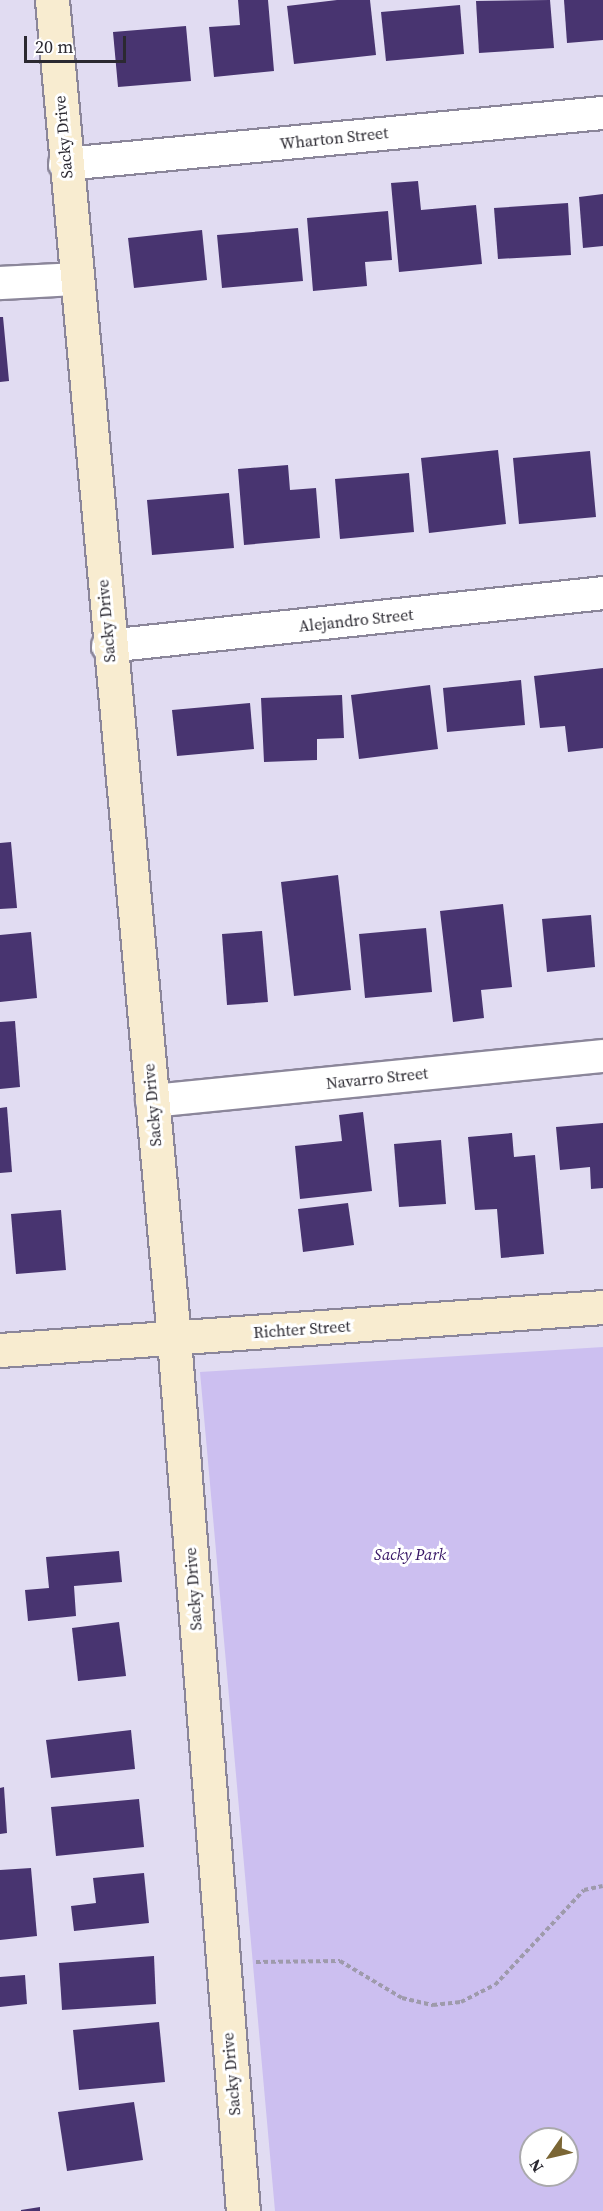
<!DOCTYPE html>
<style>
body{margin:0}
#map{position:relative;width:603px;height:2211px;overflow:hidden;background:#e1dcf2;font-family:"Source Serif 4",serif}
div>[style]{position:absolute}
.green>*{inset:0;background:#ccbff0}
.building>*{inset:0;background:#483470}
.path>*{height:4px;margin-top:-2px;transform-origin:0;background:repeating-linear-gradient(90deg,#9e9aab 0 4.5px,transparent 0 7.5px)}
.roads{filter:drop-shadow(2px 0 #8b869a) drop-shadow(-2px 0 #8b869a) drop-shadow(0 2px #8b869a) drop-shadow(0 -2px #8b869a)}
.street>*{height:32px;margin:-16px;padding:0 16px;transform-origin:16px;border-radius:16px;background:#fff}
.secondary>*{height:33px;margin:-16.5px;padding:0 16.5px;transform-origin:16.5px;border-radius:16.5px;background:#f8ecd0}
span{translate:-50% -50%;white-space:nowrap;text-align:center;line-height:1.15;-webkit-text-stroke:6px #fff;paint-order:stroke}
.street-label{font-size:16px;color:#2b2931}
.park-label{font-size:16px;color:#351364;font-style:italic}
.north{position:absolute;left:519px;top:2127px;width:60px;height:60px;box-sizing:border-box;background:#fff;border:2px solid #aaa9ad;border-radius:50%;rotate:236deg;font-size:16px;font-weight:700;line-height:24px;text-align:center;color:#2b2931}
.north::after{content:'';display:block;margin:auto;width:21px;height:27px;background:#7b6635;clip-path:polygon(50% 0,100% 100%,50% 72%,0 100%)}
.scale{position:absolute;left:24px;top:36px;width:102px;height:27px;box-sizing:border-box;border:3px solid #2b2931;border-top:0;padding-left:8px;font-size:18px;line-height:21px;white-space:nowrap;color:#2b2931;-webkit-text-stroke:4px #fff;paint-order:stroke}
</style>
<div id="map">
<div class="green">
<div style="clip-path:polygon(evenodd,603px 1347px,603px 2211px,275px 2211px,200px 1372px,603px 1347px,531px 2139px,567px 2139px,567px 2175px,531px 2175px,531px 2139px)"></div>
</div>
<div class="building">
<div style="clip-path:polygon(238px 0,268px 0,274px 71px,214px 77px,209px 27px,240px 25px)"></div>
<div style="clip-path:polygon(337px 0,370px 0,376px 55px,294px 64px,287px 6px)"></div>
<div style="clip-path:polygon(550px 0,554px 48px,479px 53px,476px 1px)"></div>
<div style="clip-path:polygon(564px 0,603px 0,603px 40px,567px 43px)"></div>
<div style="clip-path:polygon(460px 5px,464px 54px,386px 61px,381px 12px)"></div>
<div style="clip-path:polygon(186px 26px,191px 81px,118px 87px,113px 32px)"></div>
<div style="clip-path:polygon(418px 181px,421px 210px,476px 205px,482px 264px,399px 272px,391px 183px)"></div>
<div style="clip-path:polygon(603px 194px,603px 246px,583px 248px,579px 197px)"></div>
<div style="clip-path:polygon(568px 203px,571px 255px,498px 259px,494px 208px)"></div>
<div style="clip-path:polygon(388px 211px,392px 260px,365px 262px,367px 286px,313px 291px,307px 218px)"></div>
<div style="clip-path:polygon(298px 228px,303px 281px,222px 288px,217px 235px)"></div>
<div style="clip-path:polygon(202px 230px,207px 280px,134px 288px,128px 238px)"></div>
<div style="clip-path:polygon(0 317px,3px 317px,9px 381px,0 382px)"></div>
<div style="clip-path:polygon(498px 450px,506px 524px,429px 533px,421px 458px)"></div>
<div style="clip-path:polygon(590px 451px,596px 517px,519px 524px,513px 458px)"></div>
<div style="clip-path:polygon(288px 465px,290px 490px,316px 488px,320px 538px,244px 545px,238px 469px)"></div>
<div style="clip-path:polygon(409px 473px,414px 532px,340px 539px,335px 479px)"></div>
<div style="clip-path:polygon(229px 493px,234px 548px,152px 555px,147px 500px)"></div>
<div style="clip-path:polygon(603px 668px,603px 748px,568px 752px,565px 726px,540px 728px,534px 676px)"></div>
<div style="clip-path:polygon(521px 680px,525px 725px,447px 732px,443px 688px)"></div>
<div style="clip-path:polygon(430px 685px,438px 749px,359px 759px,351px 695px)"></div>
<div style="clip-path:polygon(342px 695px,344px 738px,317px 739px,317px 760px,264px 762px,261px 698px)"></div>
<div style="clip-path:polygon(250px 703px,254px 749px,177px 756px,172px 710px)"></div>
<div style="clip-path:polygon(11px 842px,17px 908px,0 909px,0 843px)"></div>
<div style="clip-path:polygon(338px 875px,351px 990px,294px 996px,281px 882px)"></div>
<div style="clip-path:polygon(503px 904px,512px 987px,481px 990px,484px 1018px,453px 1022px,440px 911px)"></div>
<div style="clip-path:polygon(591px 915px,595px 967px,547px 972px,542px 919px)"></div>
<div style="clip-path:polygon(426px 928px,432px 992px,365px 998px,359px 934px)"></div>
<div style="clip-path:polygon(262px 931px,268px 1002px,227px 1005px,222px 934px)"></div>
<div style="clip-path:polygon(31px 932px,37px 998px,0 1002px,0 935px)"></div>
<div style="clip-path:polygon(15px 1021px,20px 1087px,0 1089px,0 1022px)"></div>
<div style="clip-path:polygon(7px 1107px,12px 1172px,0 1173px,0 1108px)"></div>
<div style="clip-path:polygon(363px 1112px,372px 1191px,300px 1199px,295px 1146px,342px 1141px,339px 1115px)"></div>
<div style="clip-path:polygon(603px 1123px,603px 1188px,591px 1189px,590px 1167px,560px 1170px,556px 1127px)"></div>
<div style="clip-path:polygon(512px 1133px,514px 1157px,535px 1155px,544px 1254px,501px 1258px,497px 1209px,475px 1210px,468px 1137px)"></div>
<div style="clip-path:polygon(441px 1140px,446px 1204px,399px 1207px,394px 1144px)"></div>
<div style="clip-path:polygon(348px 1203px,354px 1245px,303px 1252px,298px 1209px)"></div>
<div style="clip-path:polygon(61px 1210px,66px 1270px,16px 1274px,11px 1214px)"></div>
<div style="clip-path:polygon(119px 1551px,122px 1582px,74px 1586px,76px 1616px,28px 1621px,25px 1590px,49px 1588px,46px 1557px)"></div>
<div style="clip-path:polygon(119px 1622px,126px 1676px,78px 1681px,72px 1628px)"></div>
<div style="clip-path:polygon(131px 1730px,135px 1769px,51px 1778px,46px 1740px)"></div>
<div style="clip-path:polygon(4px 1787px,7px 1833px,0 1834px,0 1788px)"></div>
<div style="clip-path:polygon(139px 1799px,144px 1847px,56px 1856px,51px 1807px)"></div>
<div style="clip-path:polygon(31px 1868px,37px 1936px,0 1940px,0 1870px)"></div>
<div style="clip-path:polygon(144px 1873px,149px 1923px,74px 1931px,71px 1906px,96px 1903px,93px 1878px)"></div>
<div style="clip-path:polygon(154px 1956px,156px 2004px,62px 2010px,59px 1963px)"></div>
<div style="clip-path:polygon(25px 1975px,27px 2004px,0 2007px,0 1977px)"></div>
<div style="clip-path:polygon(159px 2022px,165px 2082px,79px 2090px,73px 2030px)"></div>
<div style="clip-path:polygon(134px 2102px,143px 2160px,67px 2171px,58px 2112px)"></div>
<div style="clip-path:polygon(40px 2207px,40px 2211px,21px 2211px,21px 2210px)"></div>
</div>
<div class="path">
<div style="left:256px;top:1962px;width:84px;rotate:-0.7deg"></div>
<div style="left:340px;top:1961px;width:72px;rotate:30.8deg"></div>
<div style="left:402px;top:1998px;width:32px;rotate:13deg"></div>
<div style="left:433px;top:2005px;width:28px;rotate:-6deg"></div>
<div style="left:461px;top:2002px;width:38px;rotate:-27deg"></div>
<div style="left:495px;top:1985px;width:130px;rotate:-46.9deg"></div>
<div style="left:584px;top:1890px;width:19px;rotate:-12deg"></div>
</div>
<div class="roads">
<div class="street">
<div style="left:65px;top:164px;width:540px;rotate:-5.42deg"></div>
<div style="left:0;top:283px;width:77px;rotate:-3deg"></div>
<div style="left:108px;top:646px;width:498px;rotate:-6.1deg"></div>
<div style="left:152px;top:1101px;width:453px;rotate:-5.7deg"></div>
</div>
<div class="secondary">
<div style="left:52px;top:0;width:1345px;rotate:84.79deg"></div>
<div style="left:174px;top:1339px;width:875px;rotate:85.48deg"></div>
<div style="left:0;top:1350px;width:605px;rotate:-4.08deg"></div>
</div>
</div>
<div class="street-label">
<span style="left:63px;top:137px;rotate:-95deg">Sacky Drive</span>
<span style="left:334px;top:138px;rotate:-6deg">Wharton Street</span>
<span style="left:356px;top:620px;rotate:-6deg">Alejandro Street</span>
<span style="left:106px;top:621px;rotate:-95deg">Sacky Drive</span>
<span style="left:377px;top:1078px;rotate:-6deg">Navarro Street</span>
<span style="left:152px;top:1105px;rotate:-95deg">Sacky Drive</span>
<span style="left:302px;top:1329px;rotate:-4deg">Richter Street</span>
<span style="left:193px;top:1589px;rotate:-94deg">Sacky Drive</span>
<span style="left:231px;top:2074px;rotate:-95deg">Sacky Drive</span>
</div>
<div class="park-label">
<span style="left:410px;top:1554px">Sacky Park</span>
</div>
<div class="north">N</div>
<div class="scale">20 m</div>
</div>
